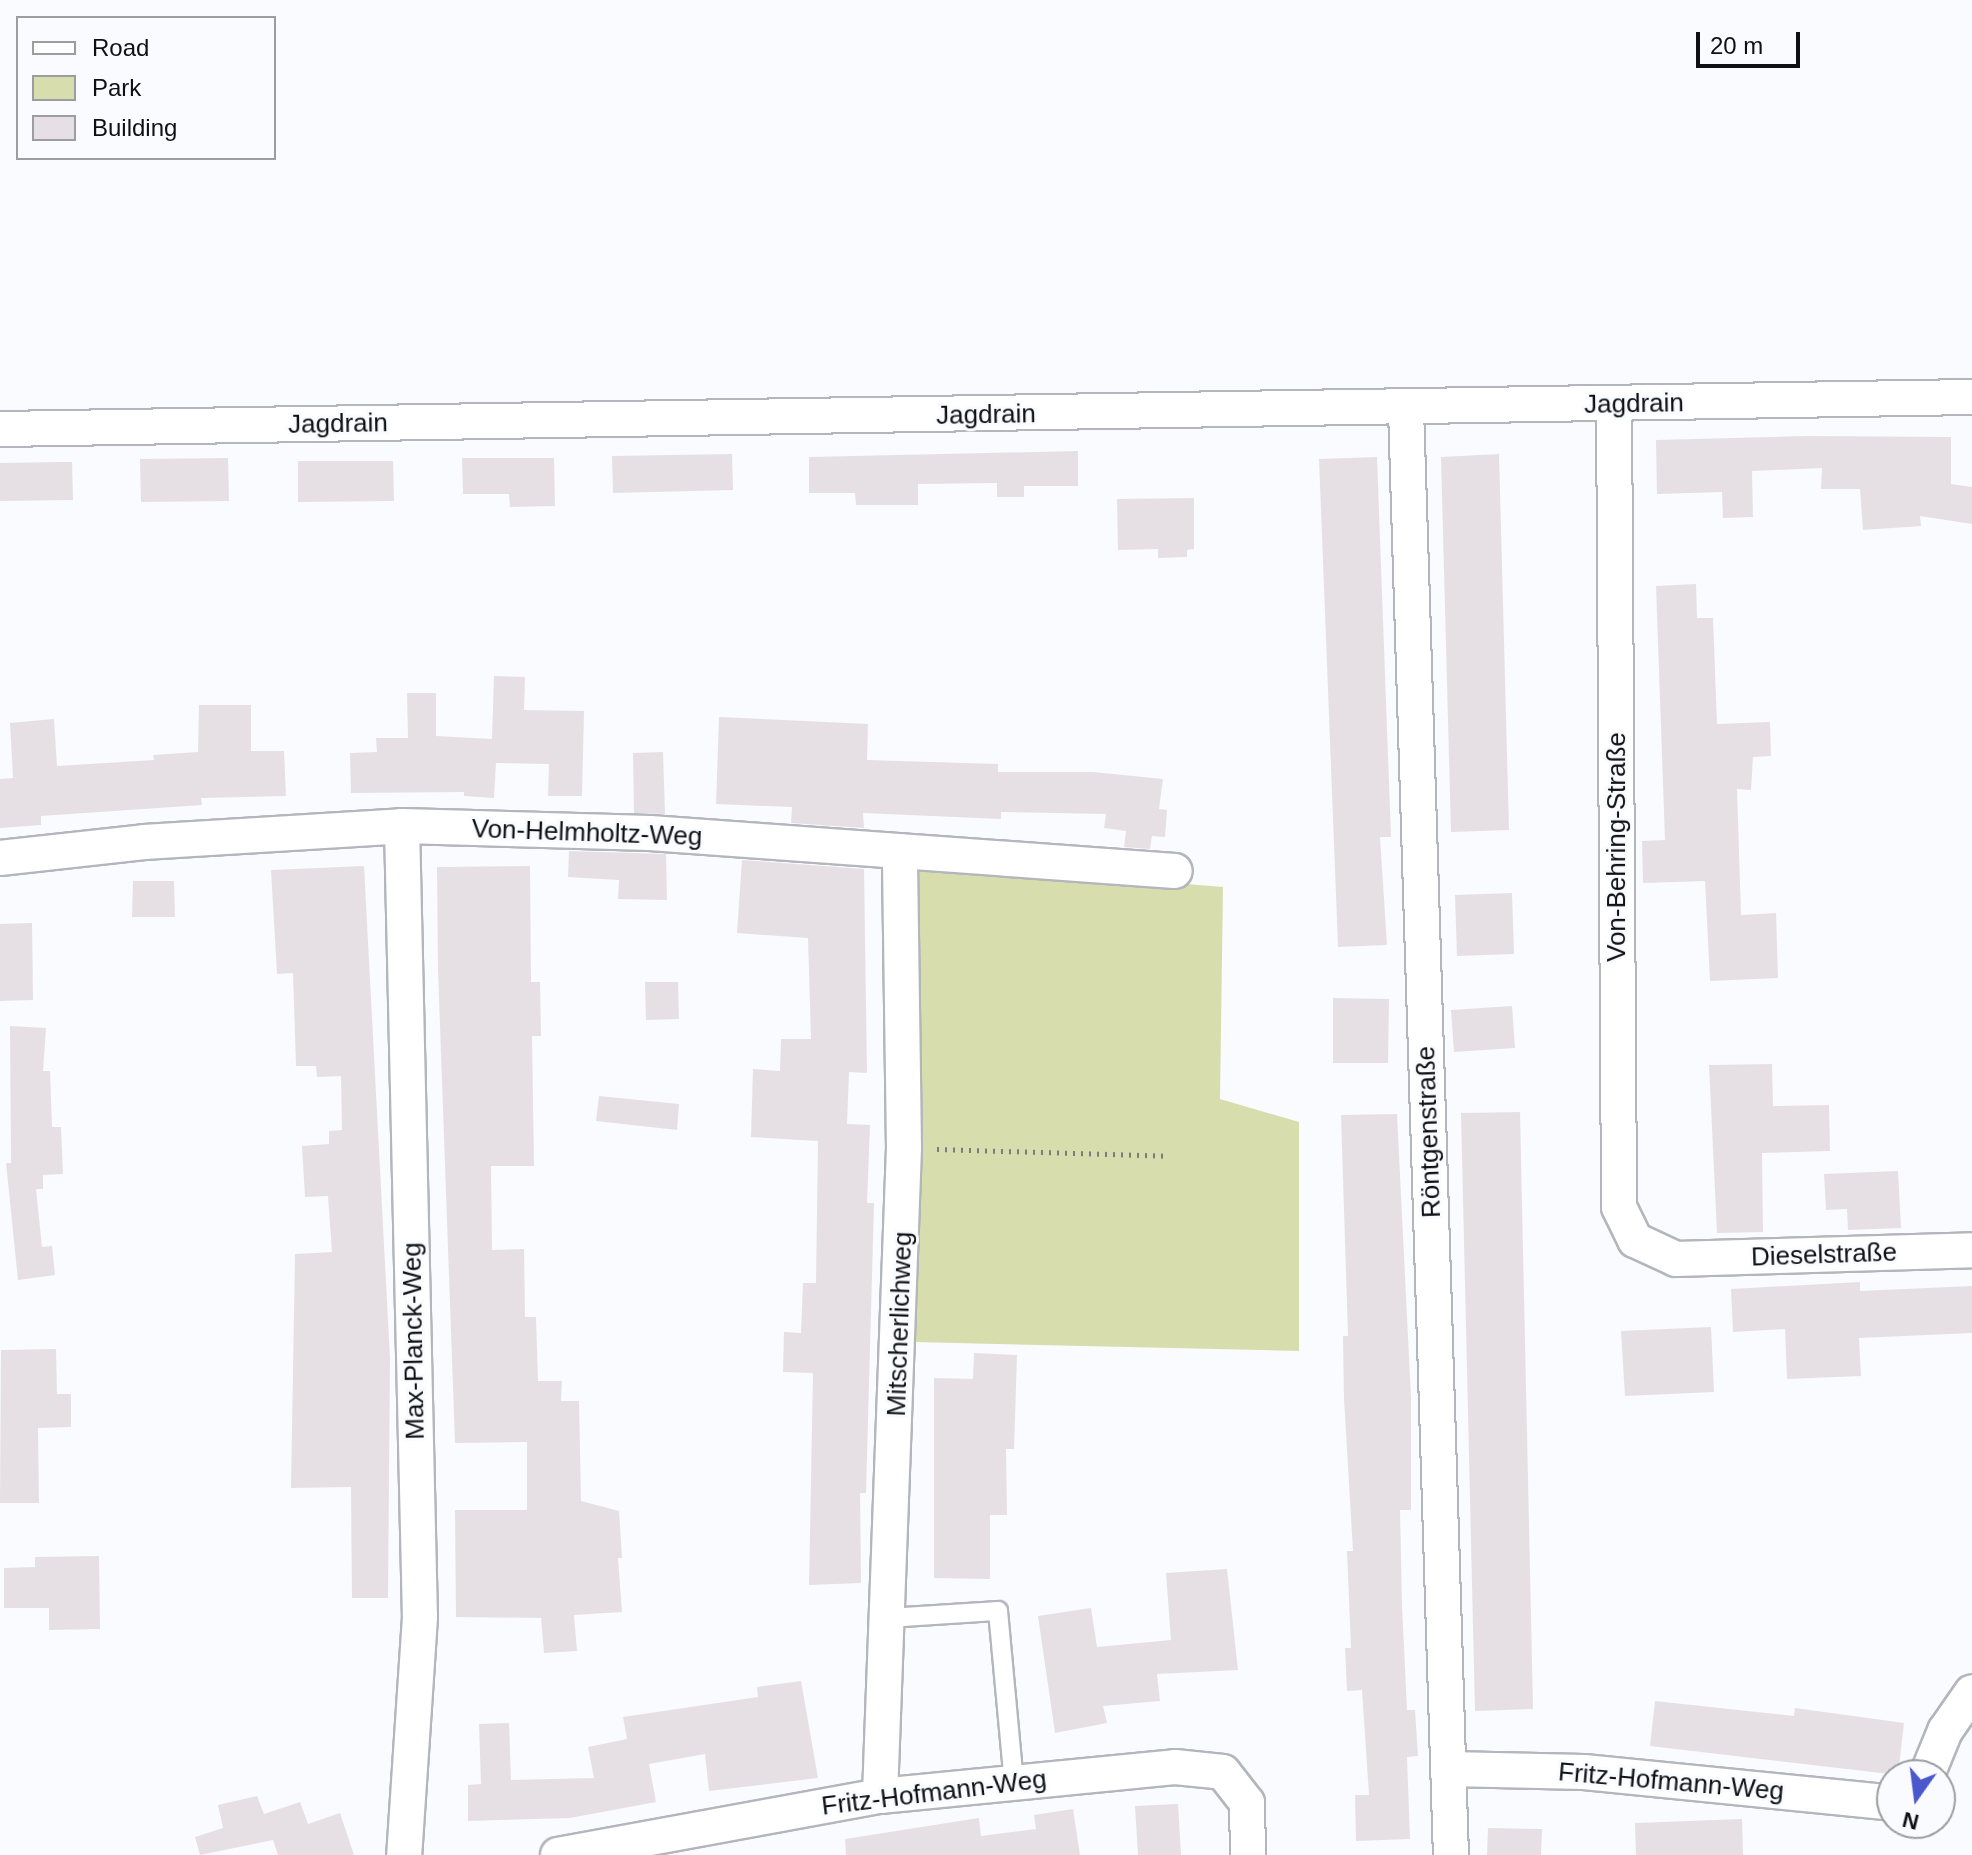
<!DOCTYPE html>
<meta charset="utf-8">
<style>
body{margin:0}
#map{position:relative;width:1972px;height:1855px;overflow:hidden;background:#f9fbff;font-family:Arial,sans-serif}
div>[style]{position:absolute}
.green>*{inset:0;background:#d8ddae}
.building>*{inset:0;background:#e6e0e5}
.path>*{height:5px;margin-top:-2.5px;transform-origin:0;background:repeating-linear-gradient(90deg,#7b7c80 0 2px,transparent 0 8px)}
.roads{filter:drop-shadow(2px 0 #b3b6bc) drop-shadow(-2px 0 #b3b6bc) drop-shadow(0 2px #b3b6bc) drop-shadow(0 -2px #b3b6bc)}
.lane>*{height:18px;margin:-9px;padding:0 9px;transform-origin:9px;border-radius:9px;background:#fff}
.street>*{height:34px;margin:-17px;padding:0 17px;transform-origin:17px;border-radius:17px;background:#fff}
span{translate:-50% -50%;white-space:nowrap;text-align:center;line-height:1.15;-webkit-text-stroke:6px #f9fbff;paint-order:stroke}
.street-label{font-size:26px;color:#0f1013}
.legend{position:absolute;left:16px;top:16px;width:260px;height:144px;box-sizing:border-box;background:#f9fbff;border:2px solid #9b9da1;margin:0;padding:10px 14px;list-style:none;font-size:24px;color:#0f1013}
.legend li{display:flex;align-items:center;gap:16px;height:40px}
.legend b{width:40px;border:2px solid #9b9da1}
.north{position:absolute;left:1876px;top:1759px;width:80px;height:80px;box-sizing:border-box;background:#f9fbff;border:2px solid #9b9da1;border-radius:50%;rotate:194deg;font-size:22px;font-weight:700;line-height:32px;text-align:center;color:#0f1013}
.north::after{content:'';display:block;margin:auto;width:28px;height:36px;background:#4b57cc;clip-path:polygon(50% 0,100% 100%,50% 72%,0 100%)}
.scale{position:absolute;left:1696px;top:32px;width:104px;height:36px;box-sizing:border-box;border:4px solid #0f1013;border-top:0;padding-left:10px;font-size:24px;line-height:28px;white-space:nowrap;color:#0f1013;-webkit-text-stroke:6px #f9fbff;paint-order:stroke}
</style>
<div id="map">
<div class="green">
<div style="clip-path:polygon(914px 862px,1223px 887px,1220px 1099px,1299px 1122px,1299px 1351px,914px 1342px)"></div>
</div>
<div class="building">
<div style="clip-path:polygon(1808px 436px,1951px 437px,1951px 484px,1972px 487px,1972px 524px,1920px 516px,1921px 526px,1863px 530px,1860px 489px,1821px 489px,1822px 468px,1752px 471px,1753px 517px,1723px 518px,1722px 492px,1657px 494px,1656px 440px)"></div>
<div style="clip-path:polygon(1078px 451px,1078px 486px,1024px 486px,1024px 497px,997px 497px,997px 483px,918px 484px,918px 505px,856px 505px,855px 493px,809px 493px,809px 457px)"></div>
<div style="clip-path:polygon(732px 454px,733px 490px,613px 493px,612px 456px)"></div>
<div style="clip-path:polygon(1499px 454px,1509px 830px,1451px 832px,1441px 457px)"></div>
<div style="clip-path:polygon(1377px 457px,1391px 837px,1380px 837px,1387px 945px,1338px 947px,1319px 459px)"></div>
<div style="clip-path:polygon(228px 458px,229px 501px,141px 502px,140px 459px)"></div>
<div style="clip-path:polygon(462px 458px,554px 458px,555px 506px,510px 507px,509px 494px,463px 494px)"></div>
<div style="clip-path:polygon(298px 461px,393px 461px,394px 501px,298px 502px)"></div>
<div style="clip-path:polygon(57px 462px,72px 462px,73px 500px,0 501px,0 463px)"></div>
<div style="clip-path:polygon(1194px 498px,1194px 549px,1187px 550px,1187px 557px,1158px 558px,1158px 549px,1118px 550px,1117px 499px)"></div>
<div style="clip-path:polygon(1696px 584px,1697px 618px,1713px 618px,1717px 724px,1770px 722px,1771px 756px,1753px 757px,1751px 790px,1737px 789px,1741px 915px,1776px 913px,1778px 978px,1710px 981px,1705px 881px,1643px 883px,1642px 841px,1665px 840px,1656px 586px)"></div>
<div style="clip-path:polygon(494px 676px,525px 677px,524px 710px,584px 711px,582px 796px,548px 796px,549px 764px,496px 763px,494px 798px,464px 796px,464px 792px,351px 793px,350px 753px,377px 752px,376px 738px,408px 738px,407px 693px,436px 693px,436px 736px,492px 739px)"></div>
<div style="clip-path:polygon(199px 705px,251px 705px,251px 751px,284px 751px,286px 796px,201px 798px,202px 805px,41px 816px,41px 825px,0 828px,0 779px,13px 778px,10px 723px,54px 719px,57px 766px,154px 760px,153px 755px,198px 752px)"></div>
<div style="clip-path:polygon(719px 717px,868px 724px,867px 760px,998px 764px,998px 772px,1093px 772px,1163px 779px,1159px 809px,1167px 810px,1165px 837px,1152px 836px,1150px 849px,1124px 847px,1126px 831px,1104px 828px,1106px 814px,1001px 812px,1001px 819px,863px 813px,864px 828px,791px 823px,792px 807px,716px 804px)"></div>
<div style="clip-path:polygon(663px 752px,665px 814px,634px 813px,633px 753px)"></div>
<div style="clip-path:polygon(569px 851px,666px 854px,667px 900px,618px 899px,619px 880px,568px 877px)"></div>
<div style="clip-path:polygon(742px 860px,864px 869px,867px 1073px,849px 1072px,847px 1124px,870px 1125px,867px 1203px,874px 1203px,866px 1493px,860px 1493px,861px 1583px,809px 1585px,813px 1373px,783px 1372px,784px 1332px,801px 1333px,803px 1283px,816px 1283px,818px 1141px,751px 1137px,753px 1069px,780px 1071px,781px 1039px,811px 1039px,808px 938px,737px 933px)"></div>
<div style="clip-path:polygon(364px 866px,390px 1358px,388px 1598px,352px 1598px,351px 1487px,291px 1488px,295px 1254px,332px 1252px,328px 1196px,305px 1197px,302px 1146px,329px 1144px,329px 1131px,342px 1130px,341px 1076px,317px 1077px,316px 1066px,296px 1066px,293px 973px,277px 974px,271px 870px)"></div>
<div style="clip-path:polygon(530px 866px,531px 982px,540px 982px,541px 1036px,532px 1036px,534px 1166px,491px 1166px,492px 1250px,524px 1249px,525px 1317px,536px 1317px,538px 1381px,562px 1381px,561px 1401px,579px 1401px,581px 1501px,619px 1511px,622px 1558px,618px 1558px,622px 1612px,574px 1615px,577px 1651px,544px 1653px,541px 1618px,456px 1617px,455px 1510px,527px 1510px,527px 1442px,455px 1443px,438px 970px,437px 867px)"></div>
<div style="clip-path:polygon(133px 881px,174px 881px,175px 917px,132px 917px)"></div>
<div style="clip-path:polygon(1512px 893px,1514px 954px,1457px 956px,1455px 895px)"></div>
<div style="clip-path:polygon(32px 923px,33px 1000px,0 1001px,0 924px)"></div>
<div style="clip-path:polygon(645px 982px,678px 982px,679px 1019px,646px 1020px)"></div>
<div style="clip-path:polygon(1333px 998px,1389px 999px,1388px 1063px,1333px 1063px)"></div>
<div style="clip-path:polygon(1512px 1006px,1515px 1048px,1454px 1052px,1451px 1010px)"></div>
<div style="clip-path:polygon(10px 1026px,46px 1028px,43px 1071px,50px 1071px,52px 1127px,61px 1127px,63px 1174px,43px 1175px,43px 1189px,36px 1189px,42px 1247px,52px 1246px,55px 1275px,18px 1280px,6px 1163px,11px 1163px)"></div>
<div style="clip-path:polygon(1772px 1064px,1773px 1106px,1829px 1105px,1830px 1151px,1762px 1153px,1763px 1232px,1717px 1233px,1709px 1065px)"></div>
<div style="clip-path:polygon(599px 1096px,679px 1104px,677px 1130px,596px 1121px)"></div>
<div style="clip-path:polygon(1520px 1112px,1533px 1709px,1475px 1711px,1461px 1113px)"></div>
<div style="clip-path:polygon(1397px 1114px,1411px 1398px,1411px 1510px,1400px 1510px,1402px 1605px,1407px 1710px,1415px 1710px,1418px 1756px,1407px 1757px,1410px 1839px,1356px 1841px,1355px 1795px,1369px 1795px,1362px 1690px,1347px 1691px,1345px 1648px,1351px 1648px,1347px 1551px,1353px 1551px,1344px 1399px,1343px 1336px,1348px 1336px,1341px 1115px)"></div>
<div style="clip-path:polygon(1898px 1171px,1901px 1228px,1848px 1230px,1847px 1209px,1826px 1210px,1824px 1174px)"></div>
<div style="clip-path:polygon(1860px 1282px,1860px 1291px,1972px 1286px,1972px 1333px,1859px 1338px,1861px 1376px,1787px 1379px,1785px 1329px,1733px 1332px,1731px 1289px)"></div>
<div style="clip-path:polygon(1711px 1327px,1714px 1392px,1625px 1396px,1621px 1331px)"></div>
<div style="clip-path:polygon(56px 1349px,57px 1394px,71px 1394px,71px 1427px,38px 1428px,39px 1503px,0 1503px,1px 1350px)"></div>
<div style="clip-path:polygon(974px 1353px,1017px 1355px,1014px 1449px,1006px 1449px,1007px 1515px,990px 1515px,990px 1579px,934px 1578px,934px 1378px,973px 1379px)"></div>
<div style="clip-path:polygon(99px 1556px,100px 1629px,49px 1630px,49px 1608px,4px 1608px,4px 1568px,35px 1567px,35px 1557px)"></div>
<div style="clip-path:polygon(1227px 1569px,1238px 1670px,1157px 1674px,1160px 1701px,1103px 1706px,1107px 1723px,1055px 1733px,1038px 1616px,1091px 1608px,1097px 1647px,1171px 1640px,1166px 1573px)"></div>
<div style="clip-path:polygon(801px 1681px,818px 1778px,709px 1791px,705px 1754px,649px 1764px,656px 1802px,570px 1818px,468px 1821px,468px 1785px,481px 1784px,479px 1724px,509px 1723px,511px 1780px,594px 1778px,588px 1747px,627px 1739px,623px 1717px,758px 1697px,757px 1687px)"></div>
<div style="clip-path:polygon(1655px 1701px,1794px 1716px,1795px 1708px,1904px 1723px,1898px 1775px,1650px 1746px)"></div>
<div style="clip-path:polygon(257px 1796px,264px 1814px,300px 1802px,308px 1824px,340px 1813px,354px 1855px,278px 1855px,273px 1840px,200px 1855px,195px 1837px,223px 1828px,218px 1805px)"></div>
<div style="clip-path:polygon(1178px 1804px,1181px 1855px,1138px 1855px,1135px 1806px)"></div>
<div style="clip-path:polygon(1073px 1809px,1080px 1855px,846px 1855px,845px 1839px,979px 1818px,981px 1836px,1036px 1829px,1034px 1815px)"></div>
<div style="clip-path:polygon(1742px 1819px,1743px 1855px,1636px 1855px,1635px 1823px)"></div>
<div style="clip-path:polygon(1488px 1828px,1542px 1829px,1541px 1855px,1487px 1855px)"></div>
</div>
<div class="path">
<div style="left:937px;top:1149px;width:231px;rotate:1.7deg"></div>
</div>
<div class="roads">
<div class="lane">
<div style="left:889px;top:1618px;width:109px;rotate:-3.7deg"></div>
<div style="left:998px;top:1611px;width:173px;rotate:84.7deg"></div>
</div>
<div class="street">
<div style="left:1614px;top:404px;width:803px;rotate:89.64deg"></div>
<div style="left:1619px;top:1207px;width:37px;rotate:64deg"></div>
<div style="left:1635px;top:1240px;width:45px;rotate:24.9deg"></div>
<div style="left:1676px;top:1259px;width:296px;rotate:-1.7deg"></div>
<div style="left:1406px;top:409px;width:1447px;rotate:88.22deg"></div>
<div style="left:0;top:429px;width:1972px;rotate:-0.93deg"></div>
<div style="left:402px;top:826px;width:791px;rotate:88.7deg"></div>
<div style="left:420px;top:1617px;width:239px;rotate:93.8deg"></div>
<div style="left:0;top:858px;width:145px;rotate:-6.3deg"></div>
<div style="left:144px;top:842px;width:258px;rotate:-3.5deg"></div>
<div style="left:402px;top:826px;width:248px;rotate:1.6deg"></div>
<div style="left:650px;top:833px;width:526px;rotate:4.14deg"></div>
<div style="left:1449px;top:1769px;width:135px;rotate:1.3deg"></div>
<div style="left:1584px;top:1772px;width:310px;rotate:5.7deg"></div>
<div style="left:1927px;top:1775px;width:48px;rotate:-67.8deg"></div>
<div style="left:1945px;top:1731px;width:47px;rotate:-55.3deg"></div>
<div style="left:880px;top:1796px;width:648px;rotate:-87.88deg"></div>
<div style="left:904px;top:1148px;width:297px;rotate:-90.8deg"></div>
<div style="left:558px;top:1855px;width:327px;rotate:-10.4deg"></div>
<div style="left:880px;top:1796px;width:296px;rotate:-5.6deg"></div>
<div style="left:1175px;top:1767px;width:48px;rotate:5.9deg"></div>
<div style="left:1223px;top:1772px;width:39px;rotate:52deg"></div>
<div style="left:1247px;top:1803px;width:52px;rotate:88.9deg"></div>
</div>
</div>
<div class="street-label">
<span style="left:1634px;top:404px;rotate:-1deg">Jagdrain</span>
<span style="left:986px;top:415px;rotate:-1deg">Jagdrain</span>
<span style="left:338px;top:424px;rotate:-1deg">Jagdrain</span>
<span style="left:587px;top:833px;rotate:2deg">Von-Helmholtz-Weg</span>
<span style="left:1617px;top:847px;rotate:-90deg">Von-Behring-Straße</span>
<span style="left:1429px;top:1132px;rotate:-92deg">Röntgenstraße</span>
<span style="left:1824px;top:1255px;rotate:-2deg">Dieselstraße</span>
<span style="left:900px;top:1324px;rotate:-88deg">Mitscherlichweg</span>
<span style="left:414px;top:1341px;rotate:-91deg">Max-Planck-Weg</span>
<span style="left:1671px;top:1782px;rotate:5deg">Fritz-Hofmann-Weg</span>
<span style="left:934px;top:1793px;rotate:-7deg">Fritz-Hofmann-Weg</span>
</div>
<ul class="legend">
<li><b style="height:10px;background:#fff"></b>Road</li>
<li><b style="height:22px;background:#d8ddae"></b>Park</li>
<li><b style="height:22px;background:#e6e0e5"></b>Building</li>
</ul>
<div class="north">N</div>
<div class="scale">20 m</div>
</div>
